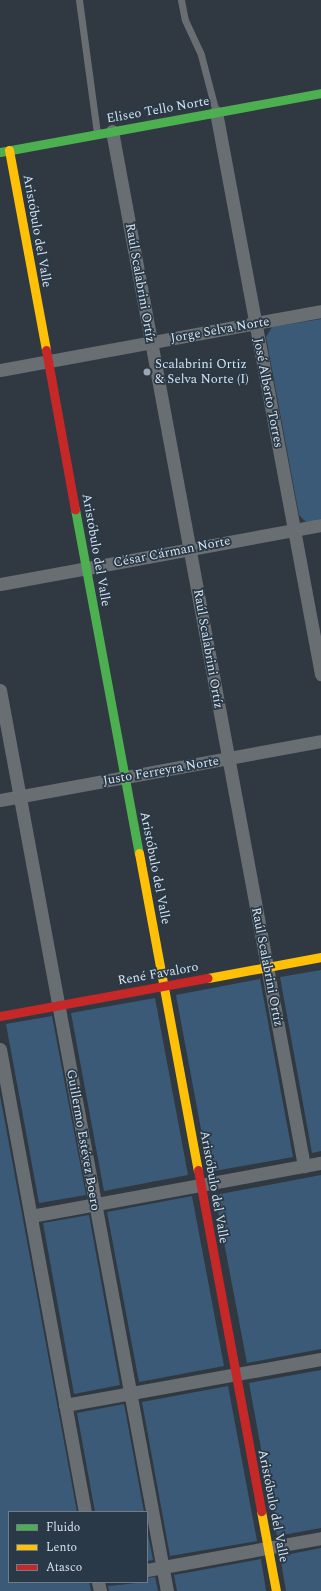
<!DOCTYPE html>
<meta charset="utf-8">
<style>
body{margin:0}
#map{position:relative;width:321px;height:1591px;overflow:hidden;background:#303941;font-family:Spectral,serif}
div>[style]{position:absolute}
.green>*{inset:0;background:#3b5a77}
.lane>*{height:7px;margin:-3.5px;padding:0 3.5px;transform-origin:3.5px;border-radius:3.5px;background:#696e72}
.street>*{height:13px;margin:-6.5px;padding:0 6.5px;transform-origin:6.5px;border-radius:6.5px;background:#696e72}
.fast>*{height:9px;margin:-4.5px;padding:0 4.5px;transform-origin:4.5px;border-radius:4.5px;background:#4caf50}
.slow>*{height:9px;margin:-4.5px;padding:0 4.5px;transform-origin:4.5px;border-radius:4.5px;background:#ffc107}
.jam>*{height:9px;margin:-4.5px;padding:0 4.5px;transform-origin:4.5px;border-radius:4.5px;background:#c62828}
.dots>*{width:11px;height:11px;translate:-50% -50%;box-sizing:border-box;border:2px solid #293948;border-radius:50%}
span{translate:-50% -50%;white-space:nowrap;text-align:center;line-height:1.15;-webkit-text-stroke:3.5px #293948;paint-order:stroke}
.street-label{font-size:13px;color:#d9e3ec}
.poi-label{font-size:13px;color:#d9e3ec}
.left{translate:0 -50%;text-align:left}
.legend{position:absolute;left:8px;top:1511px;width:140px;height:72px;box-sizing:border-box;background:#293948;border:1px solid #6f7d8a;margin:0;padding:5px 7px;list-style:none;font-size:12px;color:#d9e3ec}
.legend li{display:flex;align-items:center;gap:8px;height:20px}
.legend b{width:20px;border:1px solid #6f7d8a}
</style>
<div id="map">
<div class="green">
<div style="clip-path:polygon(321px 319px,321px 520px,306px 522px,299px 515px,266px 337px,272px 327px)"></div>
<div style="clip-path:polygon(321px 970px,321px 1151px,312px 1153px,280px 977px)"></div>
<div style="clip-path:polygon(260px 979px,293px 1157px,209px 1172px,176px 995px)"></div>
<div style="clip-path:polygon(155px 998px,188px 1175px,104px 1191px,71px 1013px)"></div>
<div style="clip-path:polygon(52px 1016px,86px 1195px,39px 1203px,6px 1024px)"></div>
<div style="clip-path:polygon(0 1095px,77px 1512px,9px 1512px,9px 1582px,89px 1582px,91px 1591px,0 1591px)"></div>
<div style="clip-path:polygon(321px 1175px,321px 1349px,247px 1363px,215px 1195px)"></div>
<div style="clip-path:polygon(192px 1196px,224px 1366px,139px 1382px,107px 1212px)"></div>
<div style="clip-path:polygon(89px 1215px,120px 1385px,74px 1394px,43px 1223px)"></div>
<div style="clip-path:polygon(321px 1370px,321px 1528px,277px 1536px,249px 1383px)"></div>
<div style="clip-path:polygon(228px 1386px,257px 1541px,170px 1556px,142px 1402px)"></div>
<div style="clip-path:polygon(124px 1404px,144px 1512px,95px 1512px,77px 1413px)"></div>
<div style="clip-path:polygon(147px 1530px,153px 1560px,147px 1561px)"></div>
<div style="clip-path:polygon(321px 1548px,321px 1591px,286px 1591px,280px 1556px)"></div>
<div style="clip-path:polygon(261px 1559px,266px 1591px,177px 1591px,174px 1575px)"></div>
<div style="clip-path:polygon(155px 1577px,158px 1591px,109px 1591px,108px 1586px,147px 1582px,147px 1578px)"></div>
</div>
<div class="lane">
<div style="left:79px;top:0;width:135px;rotate:82.3deg"></div>
<div style="left:181px;top:0;width:20px;rotate:79deg"></div>
<div style="left:185px;top:20px;width:38px;rotate:65deg"></div>
<div style="left:201px;top:55px;width:59px;rotate:75.3deg"></div>
</div>
<div class="street">
<div style="left:216px;top:112px;width:572px;rotate:79.42deg"></div>
<div style="left:112px;top:131px;width:1053px;rotate:79.49deg"></div>
<div style="left:0;top:370px;width:326px;rotate:-10.4deg"></div>
<div style="left:0;top:584px;width:326px;rotate:-10.4deg"></div>
<div style="left:0;top:690px;width:916px;rotate:79.5deg"></div>
<div style="left:0;top:800px;width:326px;rotate:-10.4deg"></div>
<div style="left:0;top:1049px;width:471px;rotate:79.6deg"></div>
<div style="left:31px;top:1216px;width:295px;rotate:-10.4deg"></div>
<div style="left:65px;top:1405px;width:260px;rotate:-10.2deg"></div>
<div style="left:147px;top:1570px;width:177px;rotate:-10.4deg"></div>
<div style="left:98px;top:1582px;width:9px;rotate:77deg"></div>
</div>
<div class="fast">
<div style="left:0;top:152px;width:326px;rotate:-10.4deg"></div>
<div style="left:75px;top:509px;width:350px;rotate:79.5deg"></div>
</div>
<div class="slow">
<div style="left:9px;top:150px;width:203px;rotate:79.5deg"></div>
<div style="left:139px;top:853px;width:322px;rotate:79.5deg"></div>
<div style="left:208px;top:978px;width:115px;rotate:-10.5deg"></div>
<div style="left:261px;top:1511px;width:81px;rotate:79.4deg"></div>
</div>
<div class="jam">
<div style="left:46px;top:350px;width:162px;rotate:79.7deg"></div>
<div style="left:0;top:1016px;width:211px;rotate:-10.4deg"></div>
<div style="left:198px;top:1170px;width:347px;rotate:79.5deg"></div>
</div>
<div class="dots">
<div style="left:147px;top:372px;background:#9ea8b0"></div>
</div>
<div class="street-label">
<span style="left:158px;top:110px;rotate:-10deg">Eliseo Tello Norte</span>
<span style="left:37px;top:231px;rotate:80deg">Aristóbulo del Valle</span>
<span style="left:140px;top:283px;rotate:80deg">Raúl Scalabrini Ortíz</span>
<span style="left:220px;top:330px;rotate:-10deg">Jorge Selva Norte</span>
<span style="left:268px;top:393px;rotate:79deg">José Alberto Torres</span>
<span style="left:96px;top:550px;rotate:80deg">Aristóbulo del Valle</span>
<span style="left:172px;top:552px;rotate:-11deg">César Cárman Norte</span>
<span style="left:208px;top:649px;rotate:80deg">Raúl Scalabrini Ortíz</span>
<span style="left:161px;top:771px;rotate:-10deg">Justo Ferreyra Norte</span>
<span style="left:155px;top:868px;rotate:79deg">Aristóbulo del Valle</span>
<span style="left:267px;top:967px;rotate:79deg">Raúl Scalabrini Ortíz</span>
<span style="left:158px;top:974px;rotate:-10deg">René Favaloro</span>
<span style="left:83px;top:1140px;rotate:80deg">Guillermo Estévez Boero</span>
<span style="left:214px;top:1187px;rotate:80deg">Aristóbulo del Valle</span>
<span style="left:273px;top:1506px;rotate:79deg">Aristóbulo del Valle</span>
</div>
<div class="poi-label">
<span class="left" style="left:155px;top:372px">Scalabrini Ortiz<br>&amp; Selva Norte (I)</span>
</div>
<ul class="legend">
<li><b style="height:5px;background:#4caf50"></b>Fluido</li>
<li><b style="height:5px;background:#ffc107"></b>Lento</li>
<li><b style="height:5px;background:#c62828"></b>Atasco</li>
</ul>
</div>
